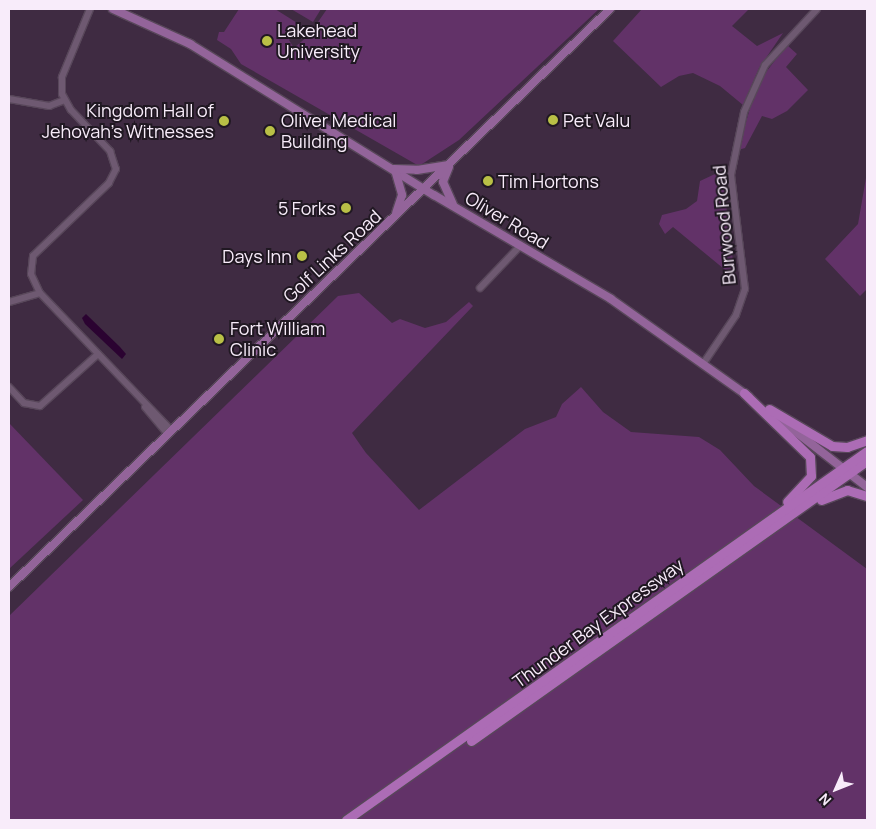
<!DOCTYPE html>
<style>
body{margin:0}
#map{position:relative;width:876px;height:829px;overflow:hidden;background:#3f2b42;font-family:Manrope,sans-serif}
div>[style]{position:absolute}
.green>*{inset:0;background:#623268}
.water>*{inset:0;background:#2b0331}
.roads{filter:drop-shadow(1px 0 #58475a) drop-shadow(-1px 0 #58475a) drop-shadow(0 1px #58475a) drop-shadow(0 -1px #58475a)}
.minor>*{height:6px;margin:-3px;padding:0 3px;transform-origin:3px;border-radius:3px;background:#6e5971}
.major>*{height:8px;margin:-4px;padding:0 4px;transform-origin:4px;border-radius:4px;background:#93649a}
.highway>*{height:9px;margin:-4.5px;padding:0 4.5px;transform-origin:4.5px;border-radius:4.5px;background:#ac6cb5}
.dots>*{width:14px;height:14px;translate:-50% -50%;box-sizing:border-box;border:2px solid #201822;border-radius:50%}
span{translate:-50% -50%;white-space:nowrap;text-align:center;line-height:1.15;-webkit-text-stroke:4px #201822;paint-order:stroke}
.poi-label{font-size:18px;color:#f8ecfa}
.left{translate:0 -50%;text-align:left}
.right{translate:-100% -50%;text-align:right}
.street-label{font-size:18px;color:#f8ecfa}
.frame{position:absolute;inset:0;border:10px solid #f8ecfa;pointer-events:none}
.north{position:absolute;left:811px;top:764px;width:50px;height:50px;-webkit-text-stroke:4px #201822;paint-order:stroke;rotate:226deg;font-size:14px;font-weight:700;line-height:20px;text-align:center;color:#f8ecfa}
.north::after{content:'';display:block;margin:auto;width:18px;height:22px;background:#f8ecfa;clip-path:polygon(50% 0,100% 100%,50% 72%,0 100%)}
</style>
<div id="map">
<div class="green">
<div style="clip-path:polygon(239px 9px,275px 9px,302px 26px,289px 40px,294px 48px,309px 35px,327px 9px,599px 9px,459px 140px,419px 166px,241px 64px,231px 49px,217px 40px,219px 32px,224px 32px)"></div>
<div style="clip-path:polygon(291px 9px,321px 9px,313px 22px)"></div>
<div style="clip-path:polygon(642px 9px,749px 9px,732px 26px,757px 46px,783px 33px,759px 68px,743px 105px,720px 86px,693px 73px,679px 76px,661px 87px,613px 41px)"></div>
<div style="clip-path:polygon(787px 45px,797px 54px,786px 67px,808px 90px,787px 111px,772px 119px,762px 116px,745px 148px,738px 150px,754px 94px,766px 72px)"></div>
<div style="clip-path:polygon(867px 172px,867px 289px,860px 296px,825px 259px,858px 224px)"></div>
<div style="clip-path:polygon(715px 174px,720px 174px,723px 179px,735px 278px,673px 227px,665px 234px,659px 224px,662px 215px,686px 209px,697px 201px,700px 181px)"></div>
<div style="clip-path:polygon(359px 293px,392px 323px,400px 319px,425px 328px,446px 322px,469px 302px,473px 306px,352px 433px,366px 453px,419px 510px,525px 429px,556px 417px,562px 404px,581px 387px,603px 412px,631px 432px,699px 437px,720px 450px,754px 486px,867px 569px,867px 820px,9px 820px,9px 616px,338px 296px)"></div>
<div style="clip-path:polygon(9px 423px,83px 500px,9px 569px)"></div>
</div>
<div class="water">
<div style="clip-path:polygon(86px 314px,120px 347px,126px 354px,122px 359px,85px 324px,82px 318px)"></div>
</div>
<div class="roads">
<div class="minor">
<div style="left:90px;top:9px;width:74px;rotate:112.4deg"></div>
<div style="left:62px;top:77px;width:17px;rotate:90deg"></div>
<div style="left:62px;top:94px;width:18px;rotate:61deg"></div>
<div style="left:71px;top:110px;width:57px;rotate:46.4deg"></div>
<div style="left:110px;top:151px;width:19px;rotate:72deg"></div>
<div style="left:116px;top:169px;width:16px;rotate:117deg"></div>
<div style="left:109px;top:183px;width:105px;rotate:136.2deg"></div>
<div style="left:33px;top:256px;width:18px;rotate:96deg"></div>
<div style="left:31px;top:274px;width:21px;rotate:65deg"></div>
<div style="left:40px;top:293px;width:190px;rotate:46.3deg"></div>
<div style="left:9px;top:99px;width:41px;rotate:9.9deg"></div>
<div style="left:49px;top:106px;width:17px;rotate:-21deg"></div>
<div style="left:480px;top:288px;width:59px;rotate:-46.4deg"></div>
<div style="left:9px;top:302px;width:32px;rotate:-16deg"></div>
<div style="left:703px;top:364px;width:59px;rotate:-56deg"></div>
<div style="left:736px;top:315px;width:28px;rotate:-71deg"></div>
<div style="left:745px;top:289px;width:115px;rotate:-97deg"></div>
<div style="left:731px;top:175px;width:64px;rotate:-78.3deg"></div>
<div style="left:744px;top:112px;width:51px;rotate:-65.9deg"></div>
<div style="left:765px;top:65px;width:76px;rotate:-47.1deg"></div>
<div style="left:9px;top:387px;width:22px;rotate:47deg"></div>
<div style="left:24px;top:403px;width:16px;rotate:11deg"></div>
<div style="left:40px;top:406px;width:78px;rotate:-41.9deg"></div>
<div style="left:145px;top:407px;width:35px;rotate:50deg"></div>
</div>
<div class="major">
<div style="left:113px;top:9px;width:85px;rotate:24.4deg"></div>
<div style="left:190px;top:44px;width:287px;rotate:31.8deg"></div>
<div style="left:434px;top:195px;width:205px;rotate:30.4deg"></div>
<div style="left:611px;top:299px;width:168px;rotate:35.3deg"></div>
<div style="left:449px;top:167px;width:16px;rotate:112deg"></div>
<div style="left:443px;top:182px;width:24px;rotate:66deg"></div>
<div style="left:394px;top:169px;width:23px;rotate:2deg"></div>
<div style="left:417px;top:170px;width:32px;rotate:-9deg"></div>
<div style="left:395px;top:170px;width:26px;rotate:74deg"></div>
<div style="left:402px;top:195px;width:19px;rotate:108deg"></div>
<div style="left:778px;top:418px;width:113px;rotate:37.8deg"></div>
<div style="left:9px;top:587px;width:834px;rotate:-43.88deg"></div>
</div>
<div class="highway">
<div style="left:744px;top:393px;width:92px;rotate:44.1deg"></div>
<div style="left:810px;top:457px;width:19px;rotate:87deg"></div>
<div style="left:811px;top:476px;width:35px;rotate:133deg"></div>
<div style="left:769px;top:409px;width:73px;rotate:30.4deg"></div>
<div style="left:832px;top:446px;width:15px;rotate:4deg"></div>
<div style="left:847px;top:447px;width:21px;rotate:-19deg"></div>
<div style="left:821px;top:500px;width:28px;rotate:-21deg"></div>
<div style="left:847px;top:490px;width:21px;rotate:17deg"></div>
<div style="left:471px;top:741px;width:485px;rotate:-35.3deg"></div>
<div style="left:346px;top:820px;width:638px;rotate:-35.31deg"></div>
</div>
</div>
<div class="dots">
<div style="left:267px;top:41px;background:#b9c046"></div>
<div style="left:553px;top:120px;background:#b9c046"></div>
<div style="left:224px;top:121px;background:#b9c046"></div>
<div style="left:270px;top:131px;background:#b9c046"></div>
<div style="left:488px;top:181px;background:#b9c046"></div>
<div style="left:346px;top:208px;background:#b9c046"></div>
<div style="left:302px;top:256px;background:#b9c046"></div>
<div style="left:219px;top:339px;background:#b9c046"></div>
</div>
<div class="poi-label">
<span class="left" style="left:277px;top:41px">Lakehead<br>University</span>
<span class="right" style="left:214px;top:121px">Kingdom Hall of<br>Jehovah's Witnesses</span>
<span class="left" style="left:563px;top:120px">Pet Valu</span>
<span class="left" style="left:281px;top:131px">Oliver Medical<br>Building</span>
<span class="left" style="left:498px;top:181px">Tim Hortons</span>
<span class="right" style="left:336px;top:208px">5 Forks</span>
<span class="right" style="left:292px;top:256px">Days Inn</span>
<span class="left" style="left:230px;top:339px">Fort William<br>Clinic</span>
</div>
<div class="street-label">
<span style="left:507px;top:220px;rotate:31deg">Oliver Road</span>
<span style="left:724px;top:225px;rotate:-95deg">Burwood Road</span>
<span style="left:332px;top:256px;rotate:-43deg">Golf Links Road</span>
<span style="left:598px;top:623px;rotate:-36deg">Thunder Bay Expressway</span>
</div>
<div class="frame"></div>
<div class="north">N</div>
</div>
